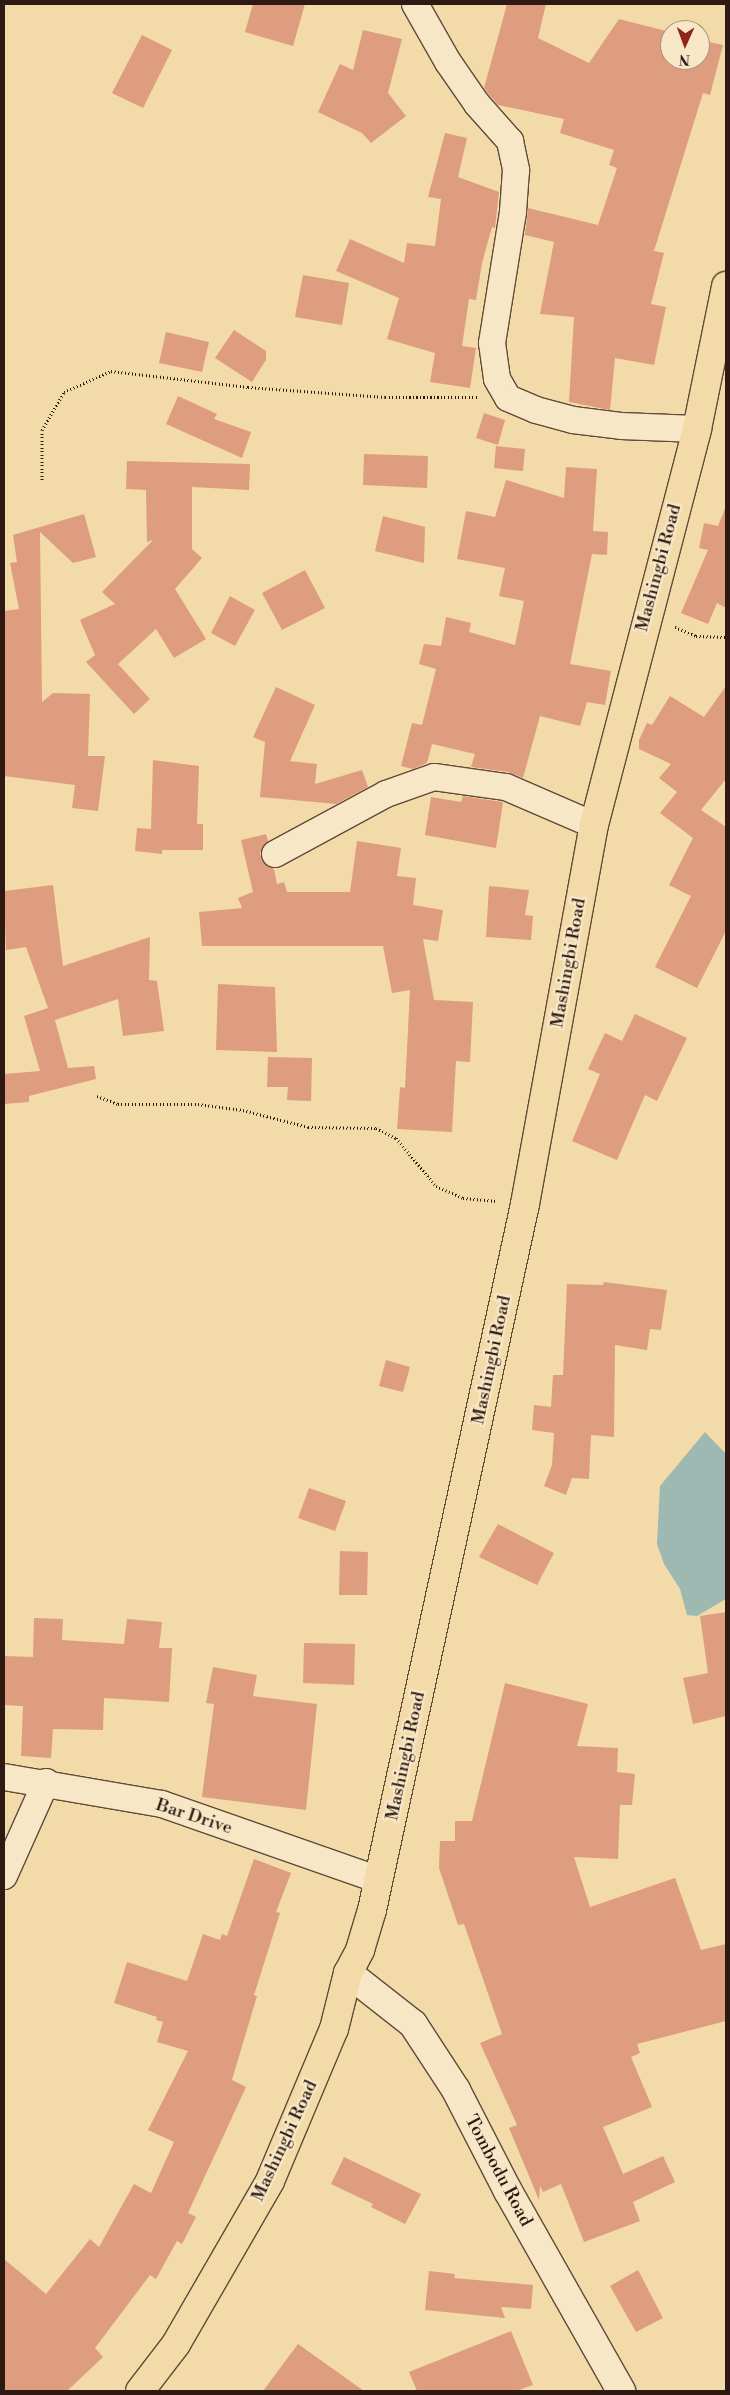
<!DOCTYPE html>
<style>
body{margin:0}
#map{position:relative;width:730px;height:2395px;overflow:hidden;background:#f3daa9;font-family:"Libre Bodoni",serif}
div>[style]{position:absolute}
.water>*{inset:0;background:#9eb9b1}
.building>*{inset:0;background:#de9d7f}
.path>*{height:3px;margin-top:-1.5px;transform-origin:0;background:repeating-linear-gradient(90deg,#2f1a13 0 1px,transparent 0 3.5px)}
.roads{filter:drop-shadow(1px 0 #604a38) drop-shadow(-1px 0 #604a38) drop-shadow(0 1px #604a38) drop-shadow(0 -1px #604a38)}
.street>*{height:26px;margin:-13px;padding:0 13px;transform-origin:13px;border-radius:13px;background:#f7e7c7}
.secondary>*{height:28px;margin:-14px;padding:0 14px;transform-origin:14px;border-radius:14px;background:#f7e7c7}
.primary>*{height:28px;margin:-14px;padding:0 14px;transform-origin:14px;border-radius:14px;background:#f3daa9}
span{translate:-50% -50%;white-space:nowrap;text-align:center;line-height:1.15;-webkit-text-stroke:4.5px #f7e7c7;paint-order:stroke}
.street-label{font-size:18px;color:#2f1a13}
.frame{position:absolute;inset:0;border:5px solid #2f1a13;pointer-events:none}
.north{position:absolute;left:660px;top:20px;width:50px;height:50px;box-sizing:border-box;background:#f7e7c7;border:1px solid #a7957f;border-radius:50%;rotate:182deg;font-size:14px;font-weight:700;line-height:20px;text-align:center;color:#2f1a13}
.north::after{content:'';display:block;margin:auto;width:18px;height:22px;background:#8f2418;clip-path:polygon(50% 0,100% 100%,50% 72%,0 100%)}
</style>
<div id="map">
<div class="water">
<div style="clip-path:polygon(705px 1432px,726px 1454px,726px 1599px,697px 1616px,687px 1615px,680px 1589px,664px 1564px,657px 1544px,660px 1486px)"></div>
</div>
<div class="building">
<div style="clip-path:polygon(253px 4px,305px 4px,293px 46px,245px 32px)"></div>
<div style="clip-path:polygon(507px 4px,546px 4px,538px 38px,589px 63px,619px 19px,670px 32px,670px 60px,700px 60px,700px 40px,723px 45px,710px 95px,703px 93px,654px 251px,664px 253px,651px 304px,666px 307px,654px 365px,615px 358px,610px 410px,569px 402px,574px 317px,540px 314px,554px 242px,525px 235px,528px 208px,598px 225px,617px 168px,609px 165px,614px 150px,560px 133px,564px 119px,498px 105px,489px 95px,484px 88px)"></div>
<div style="clip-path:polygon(363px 30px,402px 39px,388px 93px,406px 116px,371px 143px,362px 133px,318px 112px,340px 64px,353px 70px)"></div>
<div style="clip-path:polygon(142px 35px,172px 50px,143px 108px,112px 93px)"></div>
<div style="clip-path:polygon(445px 133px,467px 138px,458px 177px,499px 192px,495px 228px,492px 227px,482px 263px,476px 300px,469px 299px,462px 346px,476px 348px,470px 388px,430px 382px,435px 353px,387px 339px,399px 298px,336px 271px,350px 239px,404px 263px,407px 243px,435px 246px,441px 199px,428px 197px)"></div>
<div style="clip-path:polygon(303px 275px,349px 283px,342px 325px,295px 317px)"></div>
<div style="clip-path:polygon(234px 330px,266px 351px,266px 360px,252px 382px,215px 358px)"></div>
<div style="clip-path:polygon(166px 332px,209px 342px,202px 372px,159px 363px)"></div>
<div style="clip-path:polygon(178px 396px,217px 414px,214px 419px,251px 432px,242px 458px,166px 424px)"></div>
<div style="clip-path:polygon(484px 413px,505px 420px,498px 445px,476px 438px)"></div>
<div style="clip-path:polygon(496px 446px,525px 449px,523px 471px,494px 468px)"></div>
<div style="clip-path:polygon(364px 454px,428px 456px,427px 488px,363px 485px)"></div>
<div style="clip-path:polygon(127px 461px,250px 464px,249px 490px,192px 487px,192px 549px,202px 558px,175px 589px,206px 639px,174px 658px,156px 629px,118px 664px,150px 699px,134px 714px,86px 662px,95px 655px,80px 620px,115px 604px,102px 592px,153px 540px,147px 542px,146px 490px,126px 489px)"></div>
<div style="clip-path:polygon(566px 467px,597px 469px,593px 531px,608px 532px,607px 555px,592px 554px,570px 664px,611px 671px,605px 705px,587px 702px,580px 726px,540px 716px,523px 778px,508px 772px,471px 767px,475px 754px,432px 744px,427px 763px,413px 769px,401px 766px,412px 723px,422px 725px,436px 669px,419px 664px,424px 644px,441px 646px,446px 617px,471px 623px,469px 632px,515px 645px,524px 601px,499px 596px,505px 568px,457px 559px,466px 511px,495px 517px,506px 480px,564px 498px)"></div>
<div style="clip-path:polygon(726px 506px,726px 608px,717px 603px,708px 624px,681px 613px,708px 550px,699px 548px,704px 523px,718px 526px)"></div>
<div style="clip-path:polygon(84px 514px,96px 557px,73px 563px,40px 532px,42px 702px,53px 693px,90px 694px,88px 756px,105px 756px,98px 811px,72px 808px,75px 785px,4px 776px,4px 611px,19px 609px,10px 563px,17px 562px,13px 535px)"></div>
<div style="clip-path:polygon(383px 516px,425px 527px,424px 563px,375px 551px)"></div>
<div style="clip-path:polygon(305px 570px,325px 608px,282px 630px,262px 593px)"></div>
<div style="clip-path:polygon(230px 596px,255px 610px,235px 646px,211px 633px)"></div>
<div style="clip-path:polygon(726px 686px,726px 779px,701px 810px,726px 827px,726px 931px,697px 988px,655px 967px,691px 896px,669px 885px,693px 838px,660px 813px,677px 792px,659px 778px,671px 764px,639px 749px,639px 740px,647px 723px,652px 725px,670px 696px,704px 717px)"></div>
<div style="clip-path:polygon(276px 687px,315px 705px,290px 761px,317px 764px,315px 784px,362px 770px,368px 787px,336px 804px,260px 797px,265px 742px,253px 737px)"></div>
<div style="clip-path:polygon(153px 760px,199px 766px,197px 824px,203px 824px,203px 850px,162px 850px,162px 854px,135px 851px,137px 828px,151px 829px)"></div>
<div style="clip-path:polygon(463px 796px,503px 802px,496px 848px,425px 835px,431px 797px,461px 802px)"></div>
<div style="clip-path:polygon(266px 834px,268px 841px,260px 853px,262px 861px,274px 869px,277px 884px,284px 882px,287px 892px,350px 892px,357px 841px,401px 848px,397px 876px,416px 878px,413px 905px,443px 910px,438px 941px,423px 939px,434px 1000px,473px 1002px,470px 1062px,456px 1061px,452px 1132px,397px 1129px,400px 1087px,405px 1088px,410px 990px,392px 993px,383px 946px,202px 946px,199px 912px,242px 908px,238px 898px,253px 892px,241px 840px)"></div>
<div style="clip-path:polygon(53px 885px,63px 966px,150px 937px,149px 980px,157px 981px,164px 1031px,123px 1036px,118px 999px,55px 1020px,68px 1068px,94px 1066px,96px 1079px,29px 1096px,29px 1102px,4px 1104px,4px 1074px,40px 1071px,24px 1016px,48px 1008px,26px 947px,6px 950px,4px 891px)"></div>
<div style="clip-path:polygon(489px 886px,529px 890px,525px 915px,533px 916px,531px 940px,486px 937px)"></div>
<div style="clip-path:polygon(218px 984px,275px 987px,277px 1052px,216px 1050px)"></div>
<div style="clip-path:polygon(635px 1014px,687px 1038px,657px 1101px,645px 1095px,617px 1160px,572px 1141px,600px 1074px,588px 1069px,605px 1033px,622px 1041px)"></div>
<div style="clip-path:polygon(268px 1057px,312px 1058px,311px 1101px,287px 1100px,288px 1087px,267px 1087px)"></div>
<div style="clip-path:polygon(604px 1282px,667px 1290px,661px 1330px,650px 1329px,647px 1350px,615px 1345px,614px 1437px,591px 1435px,589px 1479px,572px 1478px,566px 1495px,544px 1486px,552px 1465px,554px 1433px,532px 1430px,534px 1405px,551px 1407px,553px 1375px,563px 1375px,567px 1284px,603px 1285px)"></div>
<div style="clip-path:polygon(386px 1360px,410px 1367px,403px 1392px,379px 1386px)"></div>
<div style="clip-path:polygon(309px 1488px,346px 1501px,335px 1531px,298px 1518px)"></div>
<div style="clip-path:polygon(498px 1524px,554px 1553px,537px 1585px,479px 1557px)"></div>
<div style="clip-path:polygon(340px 1551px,368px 1552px,367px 1595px,339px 1595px)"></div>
<div style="clip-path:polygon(726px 1612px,726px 1716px,693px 1724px,683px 1678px,708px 1673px,700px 1616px)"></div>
<div style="clip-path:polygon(34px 1618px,63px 1619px,62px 1640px,124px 1644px,127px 1619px,162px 1622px,159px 1648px,172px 1648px,169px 1702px,104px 1698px,103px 1730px,53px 1729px,51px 1758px,21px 1756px,23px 1706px,4px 1705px,4px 1656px,33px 1657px)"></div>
<div style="clip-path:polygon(304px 1643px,355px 1644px,354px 1685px,303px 1683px)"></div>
<div style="clip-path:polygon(213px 1667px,257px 1675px,253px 1696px,317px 1704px,306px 1810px,202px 1797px,214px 1704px,206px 1703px)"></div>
<div style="clip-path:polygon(505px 1683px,588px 1704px,577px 1746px,618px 1748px,617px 1772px,635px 1774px,632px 1805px,620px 1805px,618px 1859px,574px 1857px,590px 1907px,675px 1878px,701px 1950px,726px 1944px,726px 2021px,637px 2044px,640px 2053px,631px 2057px,652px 2107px,603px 2127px,623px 2174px,663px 2156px,675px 2182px,633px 2202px,640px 2221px,584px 2242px,561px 2184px,543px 2192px,540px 2186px,539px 2200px,509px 2128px,517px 2125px,480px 2043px,502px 2034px,464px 1924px,458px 1925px,439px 1868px,440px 1841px,455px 1841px,455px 1821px,472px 1821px)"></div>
<div style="clip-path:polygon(254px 1859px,291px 1873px,276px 1912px,280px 1913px,254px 1995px,257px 1996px,232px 2080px,246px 2087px,188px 2213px,196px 2217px,182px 2244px,177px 2241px,156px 2279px,150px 2275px,95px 2348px,103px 2357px,67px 2391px,4px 2391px,4px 2259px,46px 2294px,90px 2239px,99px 2247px,134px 2184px,151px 2193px,174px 2142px,148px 2130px,188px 2051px,157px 2042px,163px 2022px,156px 2020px,157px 2017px,114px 2003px,127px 1962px,187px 1981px,203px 1934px,220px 1940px,222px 1934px,227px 1936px)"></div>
<div style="clip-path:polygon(344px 2157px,421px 2194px,405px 2224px,371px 2207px,373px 2204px,331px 2184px)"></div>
<div style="clip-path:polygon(638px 2270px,663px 2318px,636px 2332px,610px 2286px)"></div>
<div style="clip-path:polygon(429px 2271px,455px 2274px,454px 2278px,533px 2285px,531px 2309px,501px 2307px,505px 2318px,425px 2310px)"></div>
<div style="clip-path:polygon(511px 2331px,533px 2385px,516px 2391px,417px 2391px,409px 2372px)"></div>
<div style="clip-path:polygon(298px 2344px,364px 2391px,263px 2391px)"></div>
</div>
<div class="path">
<div style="left:42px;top:480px;width:50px;rotate:-90deg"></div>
<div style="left:42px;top:430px;width:44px;rotate:-59.9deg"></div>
<div style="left:64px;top:392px;width:51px;rotate:-24.1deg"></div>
<div style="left:111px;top:371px;width:138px;rotate:6.7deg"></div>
<div style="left:248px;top:387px;width:137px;rotate:4.2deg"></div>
<div style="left:385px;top:397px;width:92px"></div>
<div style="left:675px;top:627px;width:23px;rotate:23deg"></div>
<div style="left:696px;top:636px;width:30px;rotate:2deg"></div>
<div style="left:97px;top:1096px;width:22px;rotate:21deg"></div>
<div style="left:118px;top:1104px;width:80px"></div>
<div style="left:198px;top:1104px;width:45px;rotate:7.6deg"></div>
<div style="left:243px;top:1110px;width:67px;rotate:14.7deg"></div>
<div style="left:308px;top:1127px;width:68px;rotate:0.8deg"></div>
<div style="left:376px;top:1128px;width:22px;rotate:27deg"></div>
<div style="left:396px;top:1138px;width:62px;rotate:50.2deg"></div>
<div style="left:436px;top:1186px;width:30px;rotate:24deg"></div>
<div style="left:463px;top:1198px;width:34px;rotate:5deg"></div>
</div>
<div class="roads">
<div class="street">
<div style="left:415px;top:4px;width:67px;rotate:60.4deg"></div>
<div style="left:448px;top:62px;width:51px;rotate:55.4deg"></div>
<div style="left:477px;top:104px;width:50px;rotate:48.3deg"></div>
<div style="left:510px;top:141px;width:30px;rotate:78deg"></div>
<div style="left:516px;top:170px;width:42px;rotate:94.1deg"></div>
<div style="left:513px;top:212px;width:133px;rotate:99.1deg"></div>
<div style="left:492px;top:343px;width:36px;rotate:82deg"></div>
<div style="left:497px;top:379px;width:22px;rotate:60deg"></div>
<div style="left:508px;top:398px;width:30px;rotate:23deg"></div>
<div style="left:536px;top:410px;width:38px;rotate:15deg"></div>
<div style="left:573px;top:420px;width:48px;rotate:7.1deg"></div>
<div style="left:621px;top:426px;width:76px;rotate:2.3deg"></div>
<div style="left:275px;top:854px;width:126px;rotate:-28.4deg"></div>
<div style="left:386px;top:794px;width:51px;rotate:-19.5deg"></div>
<div style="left:434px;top:777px;width:73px;rotate:7.9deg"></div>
<div style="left:506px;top:787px;width:96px;rotate:23.4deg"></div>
<div style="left:4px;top:1777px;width:160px;rotate:9.7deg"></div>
<div style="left:162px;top:1804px;width:230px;rotate:19.3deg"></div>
<div style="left:4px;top:1876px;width:103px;rotate:-65.9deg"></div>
</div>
<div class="secondary">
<div style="left:348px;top:1973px;width:83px;rotate:38.1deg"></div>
<div style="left:413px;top:2024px;width:79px;rotate:56.9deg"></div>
<div style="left:456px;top:2090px;width:114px;rotate:62.8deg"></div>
<div style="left:508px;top:2191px;width:230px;rotate:60.5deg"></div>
</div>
<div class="primary">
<div style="left:140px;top:2391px;width:59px;rotate:-52.5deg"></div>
<div style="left:176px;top:2344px;width:188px;rotate:-60deg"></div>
<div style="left:270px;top:2181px;width:165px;rotate:-67.2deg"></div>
<div style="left:334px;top:2029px;width:58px;rotate:-76deg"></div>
<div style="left:348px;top:1973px;width:26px;rotate:-62deg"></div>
<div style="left:360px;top:1950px;width:42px;rotate:-73.3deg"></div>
<div style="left:372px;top:1910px;width:722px;rotate:-77.77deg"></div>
<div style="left:525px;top:1204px;width:385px;rotate:-79.7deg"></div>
<div style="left:594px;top:825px;width:409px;rotate:-75.4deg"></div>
<div style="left:697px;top:429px;width:146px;rotate:-78.5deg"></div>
</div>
</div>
<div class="street-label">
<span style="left:659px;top:568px;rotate:-75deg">Mashingbi Road</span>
<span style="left:569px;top:963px;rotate:-80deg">Mashingbi Road</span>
<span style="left:492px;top:1360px;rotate:-78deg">Mashingbi Road</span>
<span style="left:406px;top:1756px;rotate:-78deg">Mashingbi Road</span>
<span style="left:194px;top:1817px;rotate:18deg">Bar Drive</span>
<span style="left:285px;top:2141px;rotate:-65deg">Mashingbi Road</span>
<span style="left:498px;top:2171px;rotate:62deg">Tombodu Road</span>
</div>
<div class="frame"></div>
<div class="north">N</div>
</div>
